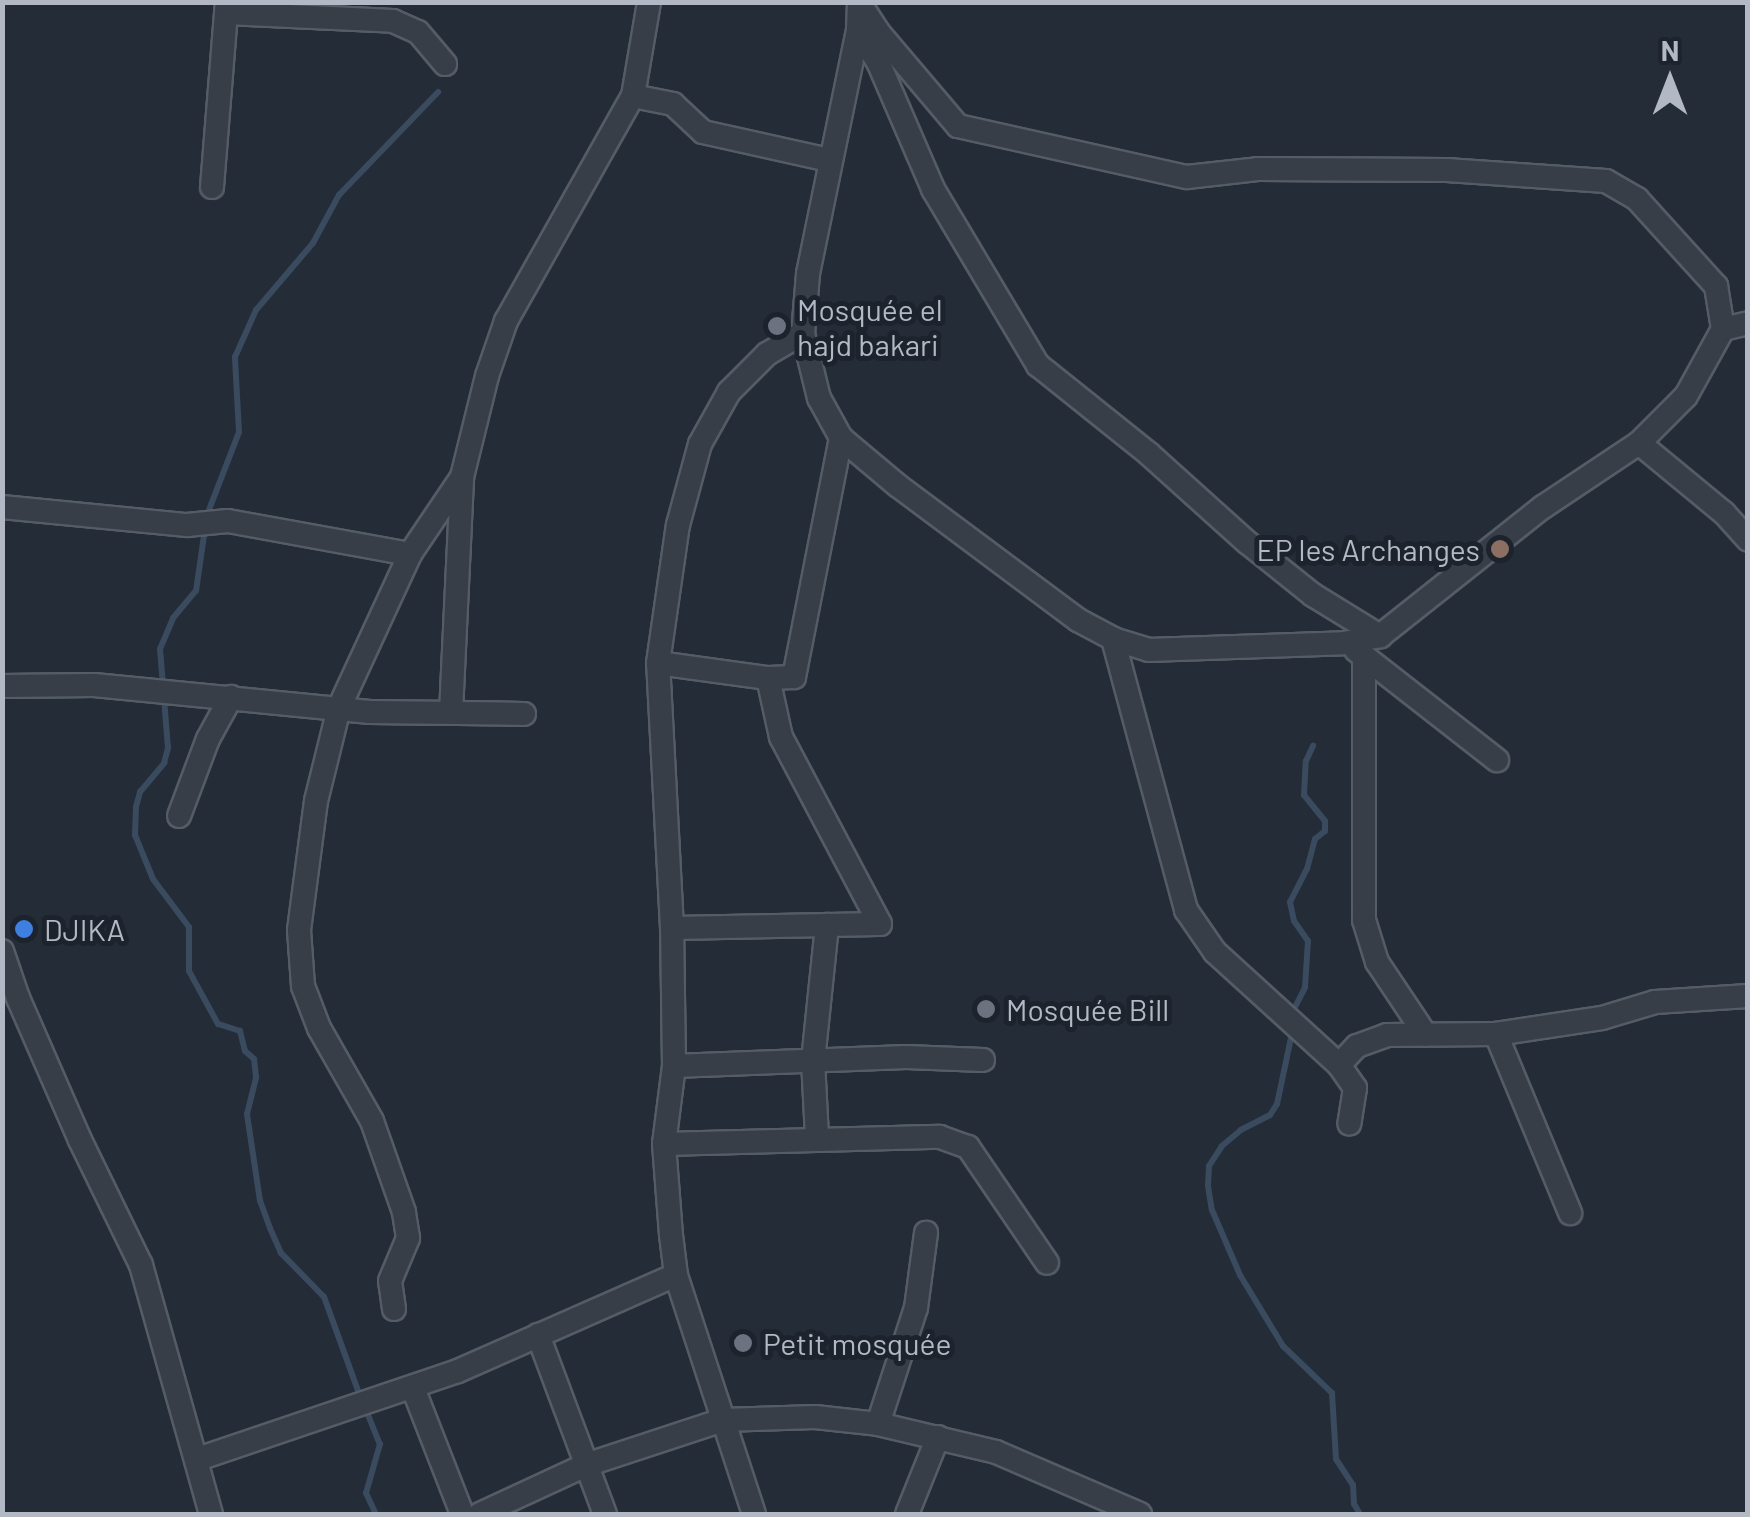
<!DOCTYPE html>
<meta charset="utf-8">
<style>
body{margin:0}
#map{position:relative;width:1750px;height:1517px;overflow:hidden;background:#232c37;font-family:Barlow,sans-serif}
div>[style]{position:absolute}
.stream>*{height:6px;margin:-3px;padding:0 3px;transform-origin:3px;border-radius:3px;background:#3a4a5f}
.roads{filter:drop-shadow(2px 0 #555c65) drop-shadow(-2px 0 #555c65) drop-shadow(0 2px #555c65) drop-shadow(0 -2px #555c65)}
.minor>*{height:22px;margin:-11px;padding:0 11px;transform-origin:11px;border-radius:11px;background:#373e48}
.dots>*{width:28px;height:28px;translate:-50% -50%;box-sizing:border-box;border:5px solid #1c232c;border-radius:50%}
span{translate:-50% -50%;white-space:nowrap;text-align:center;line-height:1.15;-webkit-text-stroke:10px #1c232c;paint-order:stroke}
.poi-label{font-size:30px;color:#b2b9c4}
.left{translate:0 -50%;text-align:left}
.right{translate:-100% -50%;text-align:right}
.frame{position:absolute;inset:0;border:5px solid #b2b9c4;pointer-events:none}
.north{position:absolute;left:1620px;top:30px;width:100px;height:100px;-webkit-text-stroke:8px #1c232c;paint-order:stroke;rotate:0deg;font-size:28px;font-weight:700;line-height:40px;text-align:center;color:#b2b9c4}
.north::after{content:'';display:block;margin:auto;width:35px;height:45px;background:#b2b9c4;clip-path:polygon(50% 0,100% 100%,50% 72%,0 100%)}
</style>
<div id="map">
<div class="stream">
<div style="left:1291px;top:1015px;width:31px;rotate:-63deg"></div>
<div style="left:1305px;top:987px;width:46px;rotate:-86.3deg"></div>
<div style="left:1308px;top:941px;width:24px;rotate:-125deg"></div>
<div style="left:1294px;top:921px;width:19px;rotate:-102deg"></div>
<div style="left:1290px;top:902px;width:37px;rotate:-63deg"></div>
<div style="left:1307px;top:869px;width:31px;rotate:-75deg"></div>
<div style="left:1315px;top:839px;width:13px;rotate:-39deg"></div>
<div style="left:1325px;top:831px;width:10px;rotate:-90deg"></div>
<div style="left:1325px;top:821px;width:33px;rotate:-129deg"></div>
<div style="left:1304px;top:795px;width:34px;rotate:-87deg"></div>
<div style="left:1306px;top:761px;width:17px;rotate:-65deg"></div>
<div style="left:1292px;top:1033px;width:73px;rotate:101.9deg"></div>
<div style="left:1277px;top:1104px;width:13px;rotate:122deg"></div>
<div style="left:1270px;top:1115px;width:33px;rotate:153deg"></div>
<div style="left:1241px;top:1130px;width:25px;rotate:140deg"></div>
<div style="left:1222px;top:1146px;width:24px;rotate:123deg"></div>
<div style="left:1209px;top:1166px;width:20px;rotate:93deg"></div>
<div style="left:1208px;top:1186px;width:24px;rotate:81deg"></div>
<div style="left:1212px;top:1210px;width:71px;rotate:66.7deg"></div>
<div style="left:1240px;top:1275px;width:83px;rotate:58.8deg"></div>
<div style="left:1283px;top:1346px;width:68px;rotate:43.8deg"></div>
<div style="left:1332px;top:1393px;width:66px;rotate:86.5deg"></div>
<div style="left:1336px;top:1459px;width:31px;rotate:57deg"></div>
<div style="left:1353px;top:1485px;width:19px;rotate:87deg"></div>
<div style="left:1354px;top:1504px;width:12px;rotate:59deg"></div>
<div style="left:361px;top:1399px;width:109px;rotate:-109.9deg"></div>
<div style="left:324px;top:1297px;width:62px;rotate:-134.3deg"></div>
<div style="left:281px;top:1253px;width:27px;rotate:-114deg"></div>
<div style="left:270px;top:1228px;width:29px;rotate:-110deg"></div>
<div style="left:260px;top:1201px;width:88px;rotate:-98.5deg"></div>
<div style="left:247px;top:1114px;width:38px;rotate:-76deg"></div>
<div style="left:256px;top:1077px;width:18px;rotate:-96deg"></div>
<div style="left:254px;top:1059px;width:12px;rotate:-138deg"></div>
<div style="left:245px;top:1051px;width:21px;rotate:-104deg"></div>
<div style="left:240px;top:1031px;width:23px;rotate:-162deg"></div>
<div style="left:218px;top:1024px;width:60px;rotate:-118.7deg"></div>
<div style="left:189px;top:971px;width:44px;rotate:-90deg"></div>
<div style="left:189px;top:927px;width:60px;rotate:-126.9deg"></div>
<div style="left:153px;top:879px;width:48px;rotate:-112.2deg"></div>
<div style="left:135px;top:835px;width:28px;rotate:-88deg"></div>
<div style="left:136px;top:807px;width:16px;rotate:-75deg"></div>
<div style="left:140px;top:792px;width:38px;rotate:-50deg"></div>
<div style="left:164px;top:763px;width:16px;rotate:-75deg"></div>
<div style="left:168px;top:748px;width:99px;rotate:-94.6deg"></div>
<div style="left:160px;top:649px;width:34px;rotate:-67deg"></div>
<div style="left:173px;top:618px;width:35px;rotate:-50deg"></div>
<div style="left:196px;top:591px;width:77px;rotate:-81.8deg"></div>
<div style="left:207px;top:515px;width:89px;rotate:-68.9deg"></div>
<div style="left:239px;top:432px;width:75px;rotate:-93.1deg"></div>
<div style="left:235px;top:357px;width:51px;rotate:-65.9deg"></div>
<div style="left:256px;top:310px;width:88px;rotate:-49.6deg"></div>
<div style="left:313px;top:243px;width:55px;rotate:-61.6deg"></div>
<div style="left:339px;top:195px;width:143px;rotate:-46.1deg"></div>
<div style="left:366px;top:1410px;width:37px;rotate:68deg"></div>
<div style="left:380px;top:1444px;width:51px;rotate:105.9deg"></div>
<div style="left:366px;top:1493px;width:23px;rotate:65deg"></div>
</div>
<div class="roads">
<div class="minor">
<div style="left:859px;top:2px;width:28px;rotate:92deg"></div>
<div style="left:858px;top:30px;width:249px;rotate:101.6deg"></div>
<div style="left:808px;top:274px;width:59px;rotate:94.8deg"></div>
<div style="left:803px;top:333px;width:67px;rotate:76.2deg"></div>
<div style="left:819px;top:398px;width:46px;rotate:61.2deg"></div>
<div style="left:841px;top:438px;width:73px;rotate:40deg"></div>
<div style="left:897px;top:485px;width:226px;rotate:36.7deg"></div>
<div style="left:1078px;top:620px;width:40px;rotate:28deg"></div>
<div style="left:1113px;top:639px;width:37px;rotate:17deg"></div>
<div style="left:1148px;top:650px;width:196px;rotate:-2deg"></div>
<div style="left:1344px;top:643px;width:37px;rotate:-11deg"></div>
<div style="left:1380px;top:636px;width:208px;rotate:-38.4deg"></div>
<div style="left:1543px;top:507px;width:115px;rotate:-33.7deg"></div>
<div style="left:1639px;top:443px;width:66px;rotate:-45deg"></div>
<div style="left:1686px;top:396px;width:77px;rotate:-61.1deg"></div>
<div style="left:1723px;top:329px;width:26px;rotate:-13deg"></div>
<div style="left:860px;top:4px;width:35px;rotate:57deg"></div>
<div style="left:879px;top:33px;width:122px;rotate:49.7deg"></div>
<div style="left:958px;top:126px;width:235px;rotate:12.6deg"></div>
<div style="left:1187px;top:177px;width:71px;rotate:-6.4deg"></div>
<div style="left:1258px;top:169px;width:189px;rotate:0.3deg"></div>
<div style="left:1447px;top:170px;width:159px;rotate:4deg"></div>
<div style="left:1606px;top:181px;width:36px;rotate:30deg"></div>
<div style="left:1637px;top:199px;width:118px;rotate:47.8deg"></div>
<div style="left:1716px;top:286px;width:44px;rotate:80.8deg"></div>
<div style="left:226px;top:13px;width:167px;rotate:2.7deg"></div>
<div style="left:393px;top:21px;width:27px;rotate:24deg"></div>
<div style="left:418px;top:32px;width:42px;rotate:49.8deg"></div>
<div style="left:858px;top:30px;width:40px;rotate:58deg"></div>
<div style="left:879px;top:64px;width:136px;rotate:66.6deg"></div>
<div style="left:933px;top:189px;width:205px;rotate:59.2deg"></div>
<div style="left:1038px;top:365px;width:142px;rotate:38.7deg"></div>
<div style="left:1149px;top:454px;width:133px;rotate:42deg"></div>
<div style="left:1248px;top:543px;width:83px;rotate:38.7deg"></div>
<div style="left:1313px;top:595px;width:79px;rotate:31.5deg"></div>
<div style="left:633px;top:96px;width:41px;rotate:11.3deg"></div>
<div style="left:673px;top:104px;width:41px;rotate:43deg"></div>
<div style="left:703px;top:132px;width:129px;rotate:12.5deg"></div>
<div style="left:212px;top:187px;width:186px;rotate:-85.4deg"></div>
<div style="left:1639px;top:443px;width:110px;rotate:39.5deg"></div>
<div style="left:1724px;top:513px;width:36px;rotate:48deg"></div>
<div style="left:2px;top:507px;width:186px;rotate:5.6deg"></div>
<div style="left:187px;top:525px;width:41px;rotate:-5.6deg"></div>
<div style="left:228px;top:521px;width:185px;rotate:10.3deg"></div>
<div style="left:1113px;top:639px;width:281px;rotate:74.9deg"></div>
<div style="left:1186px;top:910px;width:51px;rotate:55.4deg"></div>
<div style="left:1215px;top:952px;width:168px;rotate:42.3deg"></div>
<div style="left:1339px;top:1065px;width:28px;rotate:55deg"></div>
<div style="left:1355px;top:1088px;width:36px;rotate:99deg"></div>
<div style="left:1356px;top:650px;width:179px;rotate:38deg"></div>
<div style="left:1364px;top:656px;width:264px;rotate:90deg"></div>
<div style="left:1364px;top:920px;width:44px;rotate:72.8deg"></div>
<div style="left:1377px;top:962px;width:87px;rotate:56.3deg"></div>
<div style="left:658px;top:663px;width:111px;rotate:7.8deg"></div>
<div style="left:768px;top:678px;width:26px;rotate:-2deg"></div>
<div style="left:794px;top:677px;width:244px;rotate:-78.9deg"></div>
<div style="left:2px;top:686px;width:92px;rotate:-0.6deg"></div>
<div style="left:94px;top:685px;width:277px;rotate:5.6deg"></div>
<div style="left:370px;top:712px;width:154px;rotate:0.7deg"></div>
<div style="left:451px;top:713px;width:236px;rotate:-87.3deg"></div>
<div style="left:462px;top:477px;width:104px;rotate:-76.1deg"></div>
<div style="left:487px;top:376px;width:58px;rotate:-70.9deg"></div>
<div style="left:506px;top:321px;width:258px;rotate:-60.6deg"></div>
<div style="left:633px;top:96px;width:95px;rotate:-80.3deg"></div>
<div style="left:179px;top:816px;width:82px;rotate:-69.4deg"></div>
<div style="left:208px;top:739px;width:48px;rotate:-61.3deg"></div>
<div style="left:672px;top:928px;width:208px;rotate:-1.1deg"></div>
<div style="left:880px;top:924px;width:212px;rotate:-117.9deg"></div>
<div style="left:781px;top:737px;width:60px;rotate:-102.4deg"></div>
<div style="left:2px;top:951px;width:50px;rotate:71.2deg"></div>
<div style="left:18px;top:998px;width:155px;rotate:66.4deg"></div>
<div style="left:80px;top:1140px;width:139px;rotate:64deg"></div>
<div style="left:141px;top:1265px;width:259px;rotate:74.3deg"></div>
<div style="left:1496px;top:1034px;width:194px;rotate:67.5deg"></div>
<div style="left:1339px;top:1065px;width:26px;rotate:-47deg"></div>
<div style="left:1357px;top:1046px;width:32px;rotate:-20deg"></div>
<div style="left:1387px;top:1035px;width:109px;rotate:-0.5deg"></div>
<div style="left:1496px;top:1034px;width:107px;rotate:-8.6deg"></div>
<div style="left:1602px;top:1018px;width:55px;rotate:-16.8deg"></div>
<div style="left:1655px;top:1002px;width:93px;rotate:-3.7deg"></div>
<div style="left:674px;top:1066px;width:232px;rotate:-2.2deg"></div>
<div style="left:906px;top:1057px;width:77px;rotate:2.2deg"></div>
<div style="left:817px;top:1137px;width:76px;rotate:-93deg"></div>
<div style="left:813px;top:1061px;width:137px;rotate:-84.1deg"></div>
<div style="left:664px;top:1144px;width:276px;rotate:-1.5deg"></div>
<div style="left:940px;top:1137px;width:30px;rotate:20deg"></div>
<div style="left:968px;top:1147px;width:140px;rotate:55.7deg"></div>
<div style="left:394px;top:1309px;width:28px;rotate:-98deg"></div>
<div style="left:390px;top:1281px;width:47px;rotate:-67.3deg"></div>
<div style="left:408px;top:1238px;width:26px;rotate:-99deg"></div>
<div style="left:404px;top:1212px;width:96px;rotate:-109.4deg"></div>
<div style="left:372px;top:1121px;width:107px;rotate:-119.7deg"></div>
<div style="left:319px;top:1028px;width:45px;rotate:-110.9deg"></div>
<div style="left:303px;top:986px;width:56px;rotate:-94.1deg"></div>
<div style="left:299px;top:930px;width:130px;rotate:-82.5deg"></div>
<div style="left:316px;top:801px;width:96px;rotate:-76.1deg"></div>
<div style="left:339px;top:708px;width:170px;rotate:-65.2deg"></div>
<div style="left:410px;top:554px;width:93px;rotate:-56deg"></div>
<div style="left:538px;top:1335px;width:191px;rotate:69.5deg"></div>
<div style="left:413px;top:1388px;width:135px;rotate:68.7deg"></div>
<div style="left:878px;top:1424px;width:122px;rotate:-71.9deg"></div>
<div style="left:916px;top:1308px;width:76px;rotate:-82.4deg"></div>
<div style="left:198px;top:1459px;width:274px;rotate:-18.7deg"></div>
<div style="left:458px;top:1371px;width:238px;rotate:-23.8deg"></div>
<div style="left:480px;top:1514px;width:117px;rotate:-24.8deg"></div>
<div style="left:586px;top:1465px;width:144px;rotate:-18.2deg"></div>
<div style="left:723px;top:1420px;width:92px;rotate:-1.9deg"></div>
<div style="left:815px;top:1417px;width:63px;rotate:6.3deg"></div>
<div style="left:878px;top:1424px;width:121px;rotate:13.3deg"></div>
<div style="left:996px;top:1452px;width:157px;rotate:23.3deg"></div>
<div style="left:754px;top:1514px;width:251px;rotate:-108.1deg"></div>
<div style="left:676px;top:1275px;width:40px;rotate:-97.1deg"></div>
<div style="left:671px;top:1235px;width:91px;rotate:-94.4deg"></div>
<div style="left:664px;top:1144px;width:79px;rotate:-82.7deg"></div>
<div style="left:674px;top:1066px;width:138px;rotate:-90.8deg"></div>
<div style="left:672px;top:928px;width:265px;rotate:-93deg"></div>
<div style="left:658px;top:663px;width:139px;rotate:-81.8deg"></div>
<div style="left:678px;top:525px;width:84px;rotate:-74.8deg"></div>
<div style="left:700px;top:444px;width:60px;rotate:-60.9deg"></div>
<div style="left:729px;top:392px;width:54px;rotate:-45deg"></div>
<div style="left:767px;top:354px;width:42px;rotate:-30.3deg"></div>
<div style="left:907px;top:1514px;width:83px;rotate:-68.1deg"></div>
</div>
</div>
<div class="dots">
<div style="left:777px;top:326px;background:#6b7280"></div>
<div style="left:1500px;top:549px;background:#8d6e63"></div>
<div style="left:24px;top:929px;background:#3f7fe0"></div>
<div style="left:986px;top:1009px;background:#6b7280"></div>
<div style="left:743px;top:1343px;background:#6b7280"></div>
</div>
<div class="poi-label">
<span class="left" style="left:797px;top:326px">Mosquée el<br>hajd bakari</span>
<span class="right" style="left:1480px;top:549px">EP les Archanges</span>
<span class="left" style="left:44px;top:929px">DJIKA</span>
<span class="left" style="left:1006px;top:1009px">Mosquée Bill</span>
<span class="left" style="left:763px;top:1343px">Petit mosquée</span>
</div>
<div class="frame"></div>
<div class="north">N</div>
</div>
